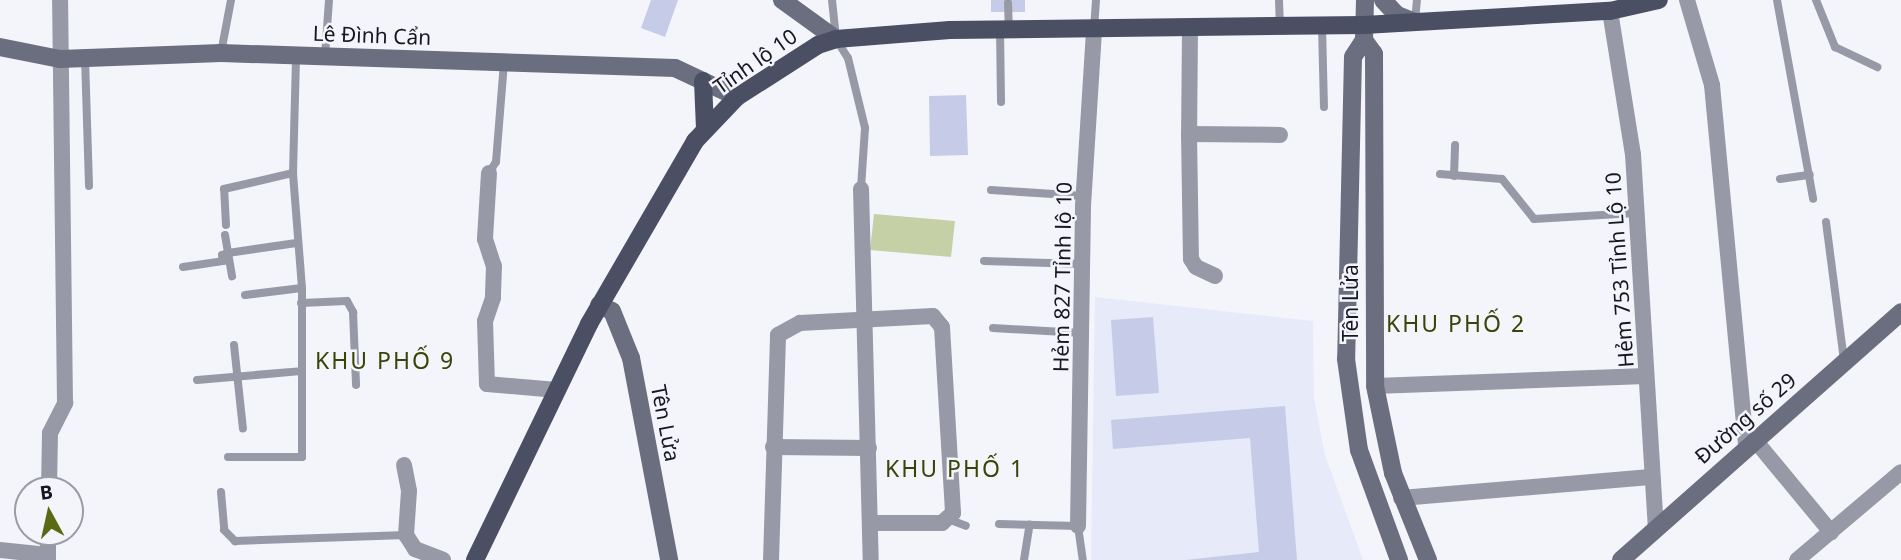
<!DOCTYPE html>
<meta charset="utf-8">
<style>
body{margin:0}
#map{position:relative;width:1901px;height:560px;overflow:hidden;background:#f4f5fb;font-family:"Noto Sans",sans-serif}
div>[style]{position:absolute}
.built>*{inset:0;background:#e7eaf9}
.green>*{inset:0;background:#c5d0a6}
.building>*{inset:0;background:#c6cce8}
.lane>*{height:8px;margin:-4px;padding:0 4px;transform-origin:4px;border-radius:4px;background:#979aa6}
.street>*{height:16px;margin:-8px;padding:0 8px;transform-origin:8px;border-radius:8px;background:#979aa6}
.secondary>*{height:18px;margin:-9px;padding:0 9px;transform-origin:9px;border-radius:9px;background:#6a6e7f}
.primary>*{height:18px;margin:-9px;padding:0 9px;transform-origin:9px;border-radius:9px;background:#4b4f63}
span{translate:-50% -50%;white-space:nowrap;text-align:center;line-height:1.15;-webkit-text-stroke:5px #f4f5fb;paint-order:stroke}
.street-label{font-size:21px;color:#161721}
.neighbourhood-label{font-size:23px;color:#394408;letter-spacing:2px}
.north{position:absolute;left:14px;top:476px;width:70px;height:70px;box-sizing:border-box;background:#f4f5fb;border:2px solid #9b9ca4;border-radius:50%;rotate:352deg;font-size:19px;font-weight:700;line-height:28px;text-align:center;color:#161721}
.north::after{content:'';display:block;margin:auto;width:24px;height:32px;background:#5a6a14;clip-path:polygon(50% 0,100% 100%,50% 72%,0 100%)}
</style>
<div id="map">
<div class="built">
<div style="clip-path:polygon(1095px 297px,1313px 321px,1314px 398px,1325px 455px,1363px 560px,1091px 560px)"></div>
</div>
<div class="green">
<div style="clip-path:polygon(874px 214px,955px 221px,951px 257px,870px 250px)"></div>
</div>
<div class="building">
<div style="clip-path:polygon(651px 0,678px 0,665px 37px,641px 28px)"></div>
<div style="clip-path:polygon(991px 0,1025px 0,1025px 12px,991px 12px)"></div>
<div style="clip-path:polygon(966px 95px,968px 155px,930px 156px,929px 96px)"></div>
<div style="clip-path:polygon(1153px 317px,1159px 393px,1116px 396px,1111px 320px)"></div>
<div style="clip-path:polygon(1285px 406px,1297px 560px,1185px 560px,1259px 552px,1250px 438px,1113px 449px,1111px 420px)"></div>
</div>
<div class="lane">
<div style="left:832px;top:0;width:39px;rotate:84deg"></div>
<div style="left:836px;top:39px;width:22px;rotate:58deg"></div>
<div style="left:848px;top:58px;width:72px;rotate:76.3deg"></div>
<div style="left:865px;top:128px;width:61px;rotate:93.8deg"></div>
<div style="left:1279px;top:0;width:25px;rotate:88deg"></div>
<div style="left:1777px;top:0;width:202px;rotate:79.7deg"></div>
<div style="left:1816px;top:0;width:51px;rotate:68deg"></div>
<div style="left:1835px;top:47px;width:47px;rotate:25.5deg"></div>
<div style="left:1008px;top:3px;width:26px;rotate:88deg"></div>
<div style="left:1415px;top:22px;width:22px;rotate:-85deg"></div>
<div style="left:1322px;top:26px;width:81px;rotate:88.6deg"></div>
<div style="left:1000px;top:29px;width:73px;rotate:89.2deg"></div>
<div style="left:1094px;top:29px;width:29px;rotate:-86deg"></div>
<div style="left:221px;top:53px;width:54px;rotate:-79.3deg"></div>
<div style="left:325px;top:56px;width:56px;rotate:-85.9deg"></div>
<div style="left:85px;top:58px;width:128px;rotate:88.2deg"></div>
<div style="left:489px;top:173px;width:13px;rotate:-58deg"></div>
<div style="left:496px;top:162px;width:100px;rotate:-85.4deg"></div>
<div style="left:1440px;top:174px;width:62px;rotate:4.6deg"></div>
<div style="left:1502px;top:179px;width:51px;rotate:51.3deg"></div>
<div style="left:1534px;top:219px;width:102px;rotate:-3.4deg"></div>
<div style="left:1454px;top:176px;width:31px;rotate:-88deg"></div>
<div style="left:1780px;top:179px;width:30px;rotate:-8deg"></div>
<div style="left:991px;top:190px;width:93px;rotate:3.7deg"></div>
<div style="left:1826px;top:222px;width:140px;rotate:82.6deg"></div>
<div style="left:226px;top:225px;width:36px;rotate:-93deg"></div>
<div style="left:224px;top:189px;width:71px;rotate:-13.1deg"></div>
<div style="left:225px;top:235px;width:42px;rotate:80.3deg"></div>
<div style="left:984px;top:261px;width:98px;rotate:1.8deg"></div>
<div style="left:183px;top:267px;width:40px;rotate:-8.5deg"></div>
<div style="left:223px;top:261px;width:6px;rotate:-99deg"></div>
<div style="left:222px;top:255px;width:6px;rotate:-18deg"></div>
<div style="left:228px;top:253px;width:69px;rotate:-8.4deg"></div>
<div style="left:245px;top:295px;width:57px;rotate:-7deg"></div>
<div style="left:301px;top:303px;width:46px;rotate:-2.5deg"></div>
<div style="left:347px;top:301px;width:13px;rotate:61deg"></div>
<div style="left:353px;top:312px;width:73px;rotate:87.6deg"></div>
<div style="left:993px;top:328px;width:88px;rotate:3.3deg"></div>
<div style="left:234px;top:345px;width:84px;rotate:83.9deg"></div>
<div style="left:197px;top:380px;width:104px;rotate:-4.9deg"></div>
<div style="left:228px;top:457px;width:74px"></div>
<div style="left:302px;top:457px;width:169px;rotate:-90deg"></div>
<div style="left:302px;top:288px;width:115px;rotate:-94.5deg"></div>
<div style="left:293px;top:173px;width:117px;rotate:-88.5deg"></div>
<div style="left:221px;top:492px;width:38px;rotate:85deg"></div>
<div style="left:224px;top:530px;width:16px;rotate:45deg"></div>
<div style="left:235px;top:541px;width:171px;rotate:-2deg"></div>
<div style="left:948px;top:519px;width:19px;rotate:21deg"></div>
<div style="left:999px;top:524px;width:79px;rotate:1.5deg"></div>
<div style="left:1078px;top:526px;width:34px;rotate:82deg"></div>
<div style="left:1024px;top:560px;width:36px;rotate:-81deg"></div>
</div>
<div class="street">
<div style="left:1687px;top:0;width:89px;rotate:73.6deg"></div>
<div style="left:1712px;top:85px;width:363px;rotate:84.6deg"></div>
<div style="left:1610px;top:11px;width:145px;rotate:80.9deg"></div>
<div style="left:1633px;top:154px;width:375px;rotate:86.5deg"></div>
<div style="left:1190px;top:28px;width:106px;rotate:90.5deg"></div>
<div style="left:1189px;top:134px;width:91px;rotate:0.6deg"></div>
<div style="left:1189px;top:134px;width:125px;rotate:89.1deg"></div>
<div style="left:1191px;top:259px;width:9px;rotate:58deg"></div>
<div style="left:1196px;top:267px;width:21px;rotate:25deg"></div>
<div style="left:489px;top:173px;width:66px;rotate:93.5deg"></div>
<div style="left:485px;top:239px;width:28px;rotate:72deg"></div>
<div style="left:494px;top:266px;width:32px;rotate:92deg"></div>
<div style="left:493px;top:298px;width:24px;rotate:109deg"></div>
<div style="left:485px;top:321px;width:63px;rotate:88.2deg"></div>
<div style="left:487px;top:384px;width:70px;rotate:4.9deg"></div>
<div style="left:861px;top:189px;width:371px;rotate:88.5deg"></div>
<div style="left:1375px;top:386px;width:271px;rotate:-2.1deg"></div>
<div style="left:1754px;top:439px;width:121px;rotate:50.4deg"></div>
<div style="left:773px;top:447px;width:96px;rotate:0.6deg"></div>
<div style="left:404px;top:465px;width:26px;rotate:79deg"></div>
<div style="left:409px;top:491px;width:44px;rotate:93.9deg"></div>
<div style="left:406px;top:535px;width:17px;rotate:57deg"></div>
<div style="left:415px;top:549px;width:30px;rotate:21deg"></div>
<div style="left:49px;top:490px;width:57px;rotate:-89deg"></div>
<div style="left:50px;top:433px;width:34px;rotate:-63deg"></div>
<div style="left:65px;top:403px;width:403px;rotate:-90.7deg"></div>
<div style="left:1401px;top:498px;width:250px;rotate:-4.8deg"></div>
<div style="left:1078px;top:526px;width:320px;rotate:-89.1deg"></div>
<div style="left:1083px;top:206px;width:177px;rotate:-86.4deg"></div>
<div style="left:0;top:550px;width:48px;rotate:5.9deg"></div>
<div style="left:48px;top:560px;width:28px;rotate:-90deg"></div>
<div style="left:771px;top:560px;width:225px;rotate:-88.2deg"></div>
<div style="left:778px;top:335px;width:25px;rotate:-29deg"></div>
<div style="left:800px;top:323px;width:133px;rotate:-3deg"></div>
<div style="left:933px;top:316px;width:14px;rotate:51deg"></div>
<div style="left:942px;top:327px;width:186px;rotate:86.6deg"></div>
<div style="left:953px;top:513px;width:15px;rotate:138deg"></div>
<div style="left:942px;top:523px;width:72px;rotate:180deg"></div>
<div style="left:1797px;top:560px;width:136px;rotate:-40.2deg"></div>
</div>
<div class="secondary">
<div style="left:782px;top:0;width:67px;rotate:35.8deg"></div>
<div style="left:1365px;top:0;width:40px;rotate:91.4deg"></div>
<div style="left:1364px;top:40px;width:20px;rotate:123deg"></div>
<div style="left:1353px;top:57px;width:302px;rotate:91.3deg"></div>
<div style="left:1346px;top:359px;width:92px;rotate:81.9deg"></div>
<div style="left:1359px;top:450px;width:117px;rotate:70deg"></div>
<div style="left:1383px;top:0;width:21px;rotate:47deg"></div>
<div style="left:1397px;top:15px;width:19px;rotate:21deg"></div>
<div style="left:1364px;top:40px;width:17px;rotate:54deg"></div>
<div style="left:1374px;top:54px;width:332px;rotate:89.8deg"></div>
<div style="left:1375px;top:386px;width:89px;rotate:78.3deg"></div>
<div style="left:1393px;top:473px;width:94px;rotate:68.1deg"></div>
<div style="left:0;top:47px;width:61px;rotate:11.3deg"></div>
<div style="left:60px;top:59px;width:161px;rotate:-2.1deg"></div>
<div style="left:221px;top:53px;width:454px;rotate:1.9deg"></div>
<div style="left:675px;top:68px;width:68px;rotate:25.1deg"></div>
<div style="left:599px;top:305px;width:14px;rotate:25deg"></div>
<div style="left:612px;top:311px;width:51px;rotate:68deg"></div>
<div style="left:631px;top:358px;width:206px;rotate:79.3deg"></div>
<div style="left:1621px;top:560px;width:374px;rotate:-41.5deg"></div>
</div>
<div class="primary">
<div style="left:703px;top:81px;width:48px;rotate:87.6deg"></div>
<div style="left:475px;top:560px;width:262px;rotate:-64.2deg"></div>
<div style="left:589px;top:324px;width:211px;rotate:-59.9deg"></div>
<div style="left:695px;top:141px;width:61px;rotate:-46.3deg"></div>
<div style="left:737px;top:97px;width:96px;rotate:-32.7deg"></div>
<div style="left:818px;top:45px;width:19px;rotate:-18deg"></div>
<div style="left:836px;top:39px;width:114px;rotate:-4.5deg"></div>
<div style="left:950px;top:30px;width:414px;rotate:-0.7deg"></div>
<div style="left:1364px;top:25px;width:246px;rotate:-3.3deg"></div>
<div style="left:1610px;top:11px;width:50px;rotate:-12.7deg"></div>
</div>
<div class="street-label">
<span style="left:372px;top:35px;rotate:2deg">Lê Đình Cẩn</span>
<span style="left:755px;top:61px;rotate:-35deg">Tỉnh lộ 10</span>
<span style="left:1619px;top:270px;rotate:-94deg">Hẻm 753 Tỉnh Lộ 10</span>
<span style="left:1062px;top:277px;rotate:-89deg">Hẻm 827 Tỉnh lộ 10</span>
<span style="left:1350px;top:303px;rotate:-90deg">Tên Lửa</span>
<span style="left:1745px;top:418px;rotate:-41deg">Đường số 29</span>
<span style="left:666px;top:423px;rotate:79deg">Tên Lửa</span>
</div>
<div class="neighbourhood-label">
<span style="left:1456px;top:323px">KHU PHỐ 2</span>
<span style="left:385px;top:360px">KHU PHỐ 9</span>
<span style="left:955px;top:468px">KHU PHỐ 1</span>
</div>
<div class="north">B</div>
</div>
